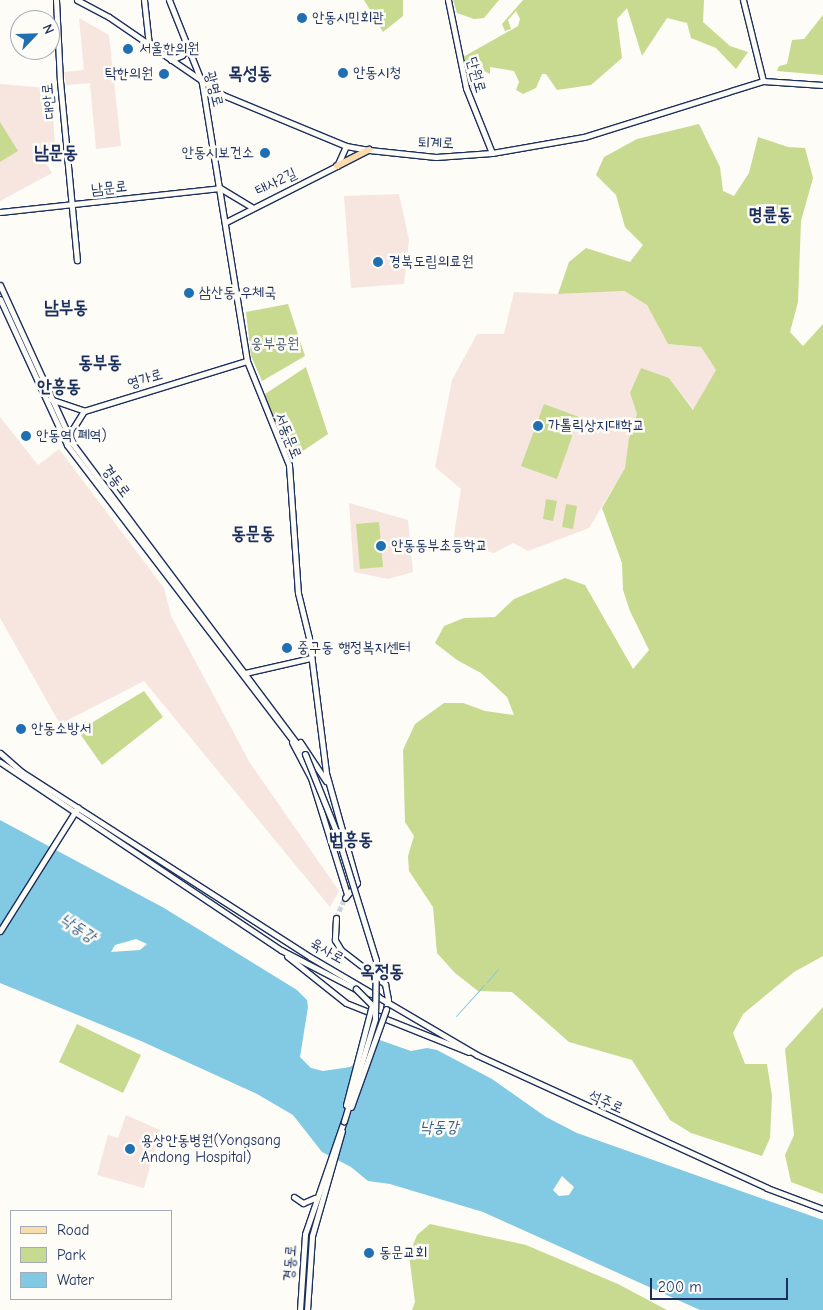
<!DOCTYPE html>
<meta charset="utf-8">
<style>
body{margin:0}
#map{position:relative;width:823px;height:1310px;overflow:hidden;background:#fdfcf7;font-family:"Comic Neue","Poor Story",sans-serif}
div>[style]{position:absolute}
.built>*{inset:0;background:#f7e5e0}
.green>*{inset:0;background:#c7da8f}
.water>*{inset:0;background:#82c9e3}
.stream>*{height:1px;margin:-0.5px;padding:0 0.5px;transform-origin:0.5px;border-radius:0.5px;background:#82c9e3}
.minor-tunnel>*{height:5px;margin-top:-2.5px;transform-origin:0;background:repeating-linear-gradient(90deg,#d0d3d8 0 5px,transparent 0 7.5px)}
.roads{filter:drop-shadow(1px 0 #1b2f5e) drop-shadow(-1px 0 #1b2f5e) drop-shadow(0 1px #1b2f5e) drop-shadow(0 -1px #1b2f5e)}
.minor>*{height:5px;margin:-2.5px;padding:0 2.5px;transform-origin:2.5px;border-radius:2.5px;background:#fdfcf7}
.major>*{height:6px;margin:-3px;padding:0 3px;transform-origin:3px;border-radius:3px;background:#faddab}
.bridges{filter:drop-shadow(1px 0 #1b2f5e) drop-shadow(-1px 0 #1b2f5e) drop-shadow(0 1px #1b2f5e) drop-shadow(0 -1px #1b2f5e)}
.minor-bridge>*{height:5px;margin:-2.5px;padding:0 2.5px;transform-origin:2.5px;border-radius:2.5px;background:#fdfcf7}
.dots>*{width:14px;height:14px;translate:-50% -50%;box-sizing:border-box;border:2px solid #fdfcf7;border-radius:50%}
span{translate:-50% -50%;white-space:nowrap;text-align:center;line-height:1.15;-webkit-text-stroke:5px #fdfcf7;paint-order:stroke}
.poi-label{font-size:15px;color:#1b2f5e}
.left{translate:0 -50%;text-align:left}
.right{translate:-100% -50%;text-align:right}
.street-label{font-size:15px;color:#1b2f5e}
.park-label{font-size:15px;color:#465a6a}
.water-label{font-size:16px;color:#3a5d86;font-style:italic}
.quarter-label{font-size:18px;color:#1b2f5e;font-weight:700}
.legend{position:absolute;left:10px;top:1210px;width:162px;height:90px;box-sizing:border-box;background:#fdfcf7;border:1px solid #a3aaba;margin:0;padding:6px 9px;list-style:none;font-size:15px;color:#1b2f5e}
.legend li{display:flex;align-items:center;gap:10px;height:25px}
.legend b{width:25px;border:1px solid #a3aaba}
.north{position:absolute;left:10px;top:10px;width:50px;height:50px;box-sizing:border-box;background:#fdfcf7;border:1px solid #a3aaba;border-radius:50%;rotate:66deg;font-size:14px;font-weight:700;line-height:20px;text-align:center;color:#1b2f5e}
.north::after{content:'';display:block;margin:auto;width:18px;height:22px;background:#1f6fb2;clip-path:polygon(50% 0,100% 100%,50% 72%,0 100%)}
.scale{position:absolute;left:650px;top:1278px;width:138px;height:22px;box-sizing:border-box;border:2px solid #1b2f5e;border-top:0;padding-left:6px;font-size:15px;line-height:18px;white-space:nowrap;color:#1b2f5e;-webkit-text-stroke:4px #fdfcf7;paint-order:stroke}
</style>
<div id="map">
<div class="built">
<div style="clip-path:polygon(79px 18px,109px 35px,121px 146px,96px 149px,90px 83px,66px 85px,64px 72px,84px 70px)"></div>
<div style="clip-path:polygon(0 84px,47px 88px,47px 98px,52px 99px,55px 146px,41px 155px,52px 173px,0 201px)"></div>
<div style="clip-path:polygon(399px 194px,409px 240px,404px 284px,351px 288px,344px 196px)"></div>
<div style="clip-path:polygon(623px 291px,647px 305px,668px 344px,701px 347px,716px 370px,694px 410px,669px 378px,630px 393px,637px 414px,629px 438px,630px 460px,589px 528px,528px 551px,513px 543px,494px 553px,453px 542px,461px 489px,435px 467px,452px 380px,477px 334px,504px 334px,514px 292px,558px 294px)"></div>
<div style="clip-path:polygon(0 417px,38px 465px,59px 449px,164px 588px,171px 616px,250px 763px,339px 891px,330px 907px,144px 681px,60px 724px,0 618px)"></div>
<div style="clip-path:polygon(349px 503px,408px 520px,413px 572px,388px 579px,354px 572px)"></div>
<div style="clip-path:polygon(126px 1115px,160px 1130px,144px 1188px,97px 1175px,108px 1135px,118px 1138px)"></div>
</div>
<div class="green">
<div style="clip-path:polygon(364px 0,403px 0,403px 16px,383px 32px)"></div>
<div style="clip-path:polygon(453px 0,499px 0,484px 18px,474px 19px,457px 13px)"></div>
<div style="clip-path:polygon(523px 0,704px 0,703px 22px,730px 46px,748px 52px,736px 69px,716px 48px,691px 38px,687px 23px,667px 18px,642px 56px,627px 8px,617px 19px,622px 58px,591px 85px,557px 90px,546px 74px,542px 74px,536px 88px,523px 94px,516px 90px,519px 82px,514px 71px,490px 67px,490px 74px,484px 71px,482px 62px,475px 61px,472px 90px,463px 57px,518px 26px,520px 19px,516px 11px,508px 20px,511px 29px,505px 31px,502px 24px)"></div>
<div style="clip-path:polygon(823px 15px,823px 75px,777px 71px,779px 66px,787px 64px,792px 40px,804px 39px)"></div>
<div style="clip-path:polygon(0 122px,18px 151px,0 162px)"></div>
<div style="clip-path:polygon(699px 124px,720px 167px,723px 191px,734px 196px,749px 173px,758px 137px,788px 147px,805px 148px,813px 178px,801px 221px,798px 302px,790px 332px,803px 346px,823px 324px,823px 956px,794px 972px,743px 1014px,733px 1033px,745px 1064px,767px 1064px,772px 1096px,770px 1138px,762px 1156px,691px 1133px,670px 1120px,632px 1060px,569px 1042px,512px 992px,478px 991px,455px 973px,437px 953px,433px 907px,409px 871px,408px 856px,414px 836px,405px 822px,403px 750px,415px 724px,444px 703px,463px 703px,485px 711px,514px 715px,507px 697px,481px 673px,457px 660px,435px 643px,444px 626px,464px 618px,495px 617px,514px 599px,565px 578px,585px 585px,633px 669px,649px 650px,630px 611px,623px 590px,622px 563px,602px 508px,625px 468px,629px 438px,637px 414px,630px 393px,641px 368px,669px 378px,693px 410px,716px 370px,701px 347px,668px 344px,647px 305px,624px 291px,558px 294px,569px 262px,586px 248px,630px 262px,643px 245px,625px 227px,616px 195px,596px 175px,604px 157px,637px 139px)"></div>
<div style="clip-path:polygon(288px 304px,305px 356px,262px 381px,251px 356px,246px 312px)"></div>
<div style="clip-path:polygon(306px 367px,328px 434px,291px 459px,262px 396px)"></div>
<div style="clip-path:polygon(544px 404px,579px 417px,557px 479px,521px 466px)"></div>
<div style="clip-path:polygon(546px 499px,557px 501px,553px 521px,543px 519px)"></div>
<div style="clip-path:polygon(566px 504px,577px 506px,573px 529px,562px 527px)"></div>
<div style="clip-path:polygon(379px 522px,383px 567px,360px 569px,356px 524px)"></div>
<div style="clip-path:polygon(144px 691px,163px 717px,102px 765px,78px 731px)"></div>
<div style="clip-path:polygon(823px 1007px,823px 1194px,791px 1182px,785px 1155px,794px 1135px,785px 1049px)"></div>
<div style="clip-path:polygon(77px 1024px,141px 1055px,123px 1093px,59px 1062px)"></div>
<div style="clip-path:polygon(430px 1224px,526px 1245px,618px 1284px,667px 1310px,412px 1310px,415px 1302px,409px 1255px,417px 1235px)"></div>
</div>
<div class="water">
<div style="clip-path:polygon(evenodd,0 820px,164px 908px,297px 990px,307px 1000px,308px 1007px,300px 1057px,311px 1068px,323px 1071px,350px 1067px,357px 1062px,368px 1040px,374px 1038px,411px 1051px,427px 1048px,437px 1050px,492px 1079px,546px 1117px,577px 1133px,823px 1220px,823px 1310px,700px 1310px,483px 1212px,390px 1184px,368px 1181px,351px 1167px,322px 1152px,293px 1115px,257px 1094px,141px 1041px,0 983px,0 820px,136px 939px,147px 944px,140px 950px,111px 952px,115px 945px,136px 939px,0 820px,562px 1176px,574px 1187px,569px 1195px,559px 1196px,553px 1190px,562px 1176px)"></div>
</div>
<div class="stream">
<div style="left:487px;top:982px;width:17px;rotate:-50deg"></div>
<div style="left:456px;top:1016px;width:42px;rotate:-47.9deg"></div>
</div>
<div class="minor-tunnel">
<div style="left:336px;top:918px;width:22px;rotate:-66deg"></div>
</div>
<div class="roads">
<div class="minor">
<div style="left:56px;top:0;width:81px;rotate:87.2deg"></div>
<div style="left:60px;top:81px;width:180px;rotate:84.6deg"></div>
<div style="left:77px;top:0;width:36px;rotate:28deg"></div>
<div style="left:109px;top:17px;width:138px;rotate:34.4deg"></div>
<div style="left:223px;top:95px;width:133px;rotate:22.5deg"></div>
<div style="left:346px;top:146px;width:23px;rotate:10deg"></div>
<div style="left:369px;top:150px;width:67px;rotate:6deg"></div>
<div style="left:436px;top:157px;width:56px;rotate:-4.1deg"></div>
<div style="left:492px;top:153px;width:93px;rotate:-9.9deg"></div>
<div style="left:584px;top:137px;width:188px;rotate:-17.4deg"></div>
<div style="left:763px;top:81px;width:60px;rotate:3.8deg"></div>
<div style="left:144px;top:0;width:45px;rotate:83.7deg"></div>
<div style="left:169px;top:0;width:89px;rotate:68.3deg"></div>
<div style="left:202px;top:83px;width:282px;rotate:80.8deg"></div>
<div style="left:247px;top:361px;width:112px;rotate:68deg"></div>
<div style="left:289px;top:465px;width:128px;rotate:86deg"></div>
<div style="left:298px;top:593px;width:46px;rotate:76.3deg"></div>
<div style="left:309px;top:638px;width:136px;rotate:82.8deg"></div>
<div style="left:326px;top:773px;width:114px;rotate:74.3deg"></div>
<div style="left:357px;top:883px;width:19px;rotate:129deg"></div>
<div style="left:448px;top:0;width:90px;rotate:78.4deg"></div>
<div style="left:466px;top:88px;width:70px;rotate:68.2deg"></div>
<div style="left:743px;top:0;width:83px;rotate:76.1deg"></div>
<div style="left:171px;top:60px;width:12px;rotate:-24deg"></div>
<div style="left:182px;top:55px;width:10px;rotate:-53deg"></div>
<div style="left:220px;top:188px;width:37px;rotate:31deg"></div>
<div style="left:0;top:212px;width:221px;rotate:-6.2deg"></div>
<div style="left:226px;top:222px;width:124px;rotate:-26.8deg"></div>
<div style="left:337px;top:166px;width:22px;rotate:-66deg"></div>
<div style="left:0;top:285px;width:174px;rotate:65.5deg"></div>
<div style="left:72px;top:443px;width:389px;rotate:53.2deg"></div>
<div style="left:0;top:299px;width:161px;rotate:65.3deg"></div>
<div style="left:67px;top:445px;width:377px;rotate:52.6deg"></div>
<div style="left:50px;top:399px;width:36px;rotate:19deg"></div>
<div style="left:67px;top:438px;width:32px;rotate:-58deg"></div>
<div style="left:84px;top:411px;width:170px;rotate:-17.1deg"></div>
<div style="left:245px;top:673px;width:68px;rotate:-12.8deg"></div>
<div style="left:292px;top:742px;width:41px;rotate:62.2deg"></div>
<div style="left:311px;top:778px;width:121px;rotate:72.8deg"></div>
<div style="left:300px;top:742px;width:47px;rotate:56.3deg"></div>
<div style="left:0;top:753px;width:29px;rotate:41deg"></div>
<div style="left:22px;top:772px;width:342px;rotate:32.7deg"></div>
<div style="left:310px;top:957px;width:194px;rotate:30.4deg"></div>
<div style="left:477px;top:1055px;width:319px;rotate:24.6deg"></div>
<div style="left:767px;top:1188px;width:60px;rotate:20.6deg"></div>
<div style="left:0;top:762px;width:338px;rotate:33.8deg"></div>
<div style="left:281px;top:950px;width:85px;rotate:27.5deg"></div>
<div style="left:356px;top:989px;width:23px;rotate:18deg"></div>
<div style="left:336px;top:918px;width:22px;rotate:93deg"></div>
<div style="left:335px;top:940px;width:12px;rotate:59deg"></div>
<div style="left:341px;top:950px;width:56px;rotate:37.7deg"></div>
<div style="left:385px;top:984px;width:16px;rotate:79deg"></div>
<div style="left:388px;top:1000px;width:9px;rotate:103deg"></div>
<div style="left:0;top:931px;width:146px;rotate:-57.8deg"></div>
<div style="left:287px;top:956px;width:75px;rotate:38.5deg"></div>
<div style="left:346px;top:1003px;width:132px;rotate:21.7deg"></div>
<div style="left:294px;top:1197px;width:11px;rotate:34deg"></div>
<div style="left:303px;top:1203px;width:13px;rotate:-23deg"></div>
<div style="left:300px;top:1310px;width:76px;rotate:-86.2deg"></div>
<div style="left:305px;top:1234px;width:120px;rotate:-71deg"></div>
<div style="left:307px;top:1310px;width:74px;rotate:-86.1deg"></div>
<div style="left:312px;top:1236px;width:109px;rotate:-74.1deg"></div>
</div>
<div class="major">
<div style="left:337px;top:166px;width:36px;rotate:-27deg"></div>
</div>
</div>
<div class="bridges">
<div class="minor-bridge">
<div style="left:305px;top:754px;width:83px;rotate:68.1deg"></div>
<div style="left:336px;top:831px;width:135px;rotate:72.8deg"></div>
<div style="left:376px;top:960px;width:59px;rotate:91deg"></div>
<div style="left:375px;top:1019px;width:107px;rotate:106.9deg"></div>
<div style="left:346px;top:1105px;width:103px;rotate:-75.4deg"></div>
<div style="left:372px;top:1005px;width:23px;rotate:-135deg"></div>
<div style="left:351px;top:1107px;width:104px;rotate:-70.3deg"></div>
</div>
</div>
<div class="dots">
<div style="left:302px;top:18px;background:#1f6fb2"></div>
<div style="left:128px;top:49px;background:#1f6fb2"></div>
<div style="left:343px;top:73px;background:#1f6fb2"></div>
<div style="left:164px;top:74px;background:#1f6fb2"></div>
<div style="left:265px;top:153px;background:#1f6fb2"></div>
<div style="left:378px;top:262px;background:#1f6fb2"></div>
<div style="left:189px;top:293px;background:#1f6fb2"></div>
<div style="left:538px;top:426px;background:#1f6fb2"></div>
<div style="left:26px;top:436px;background:#1f6fb2"></div>
<div style="left:381px;top:546px;background:#1f6fb2"></div>
<div style="left:287px;top:648px;background:#1f6fb2"></div>
<div style="left:21px;top:729px;background:#1f6fb2"></div>
<div style="left:130px;top:1149px;background:#1f6fb2"></div>
<div style="left:369px;top:1253px;background:#1f6fb2"></div>
</div>
<div class="poi-label">
<span class="left" style="left:312px;top:18px">안동시민회관</span>
<span class="left" style="left:139px;top:49px">서울한의원</span>
<span class="left" style="left:353px;top:73px">안동시청</span>
<span class="right" style="left:153px;top:74px">탁한의원</span>
<span class="right" style="left:254px;top:153px">안동시보건소</span>
<span class="left" style="left:389px;top:262px">경북도립의료원</span>
<span class="left" style="left:199px;top:293px">삼산동 우체국</span>
<span class="left" style="left:548px;top:426px">가톨릭상지대학교</span>
<span class="left" style="left:36px;top:436px">안동역(폐역)</span>
<span class="left" style="left:391px;top:546px">안동동부초등학교</span>
<span class="left" style="left:297px;top:648px">중구동 행정복지센터</span>
<span class="left" style="left:31px;top:729px">안동소방서</span>
<span class="left" style="left:141px;top:1149px">용상안동병원(Yongsang<br>Andong Hospital)</span>
<span class="left" style="left:379px;top:1253px">동문교회</span>
</div>
<div class="street-label">
<span style="left:476px;top:75px;rotate:74deg">단원로</span>
<span style="left:214px;top:89px;rotate:76deg">광명로</span>
<span style="left:49px;top:101px;rotate:-95deg">대안로</span>
<span style="left:436px;top:143px;rotate:2deg">퇴계로</span>
<span style="left:276px;top:182px;rotate:-26deg">태사2길</span>
<span style="left:109px;top:188px;rotate:-6deg">남문로</span>
<span style="left:145px;top:379px;rotate:-17deg">영가로</span>
<span style="left:288px;top:436px;rotate:68deg">서동문로</span>
<span style="left:116px;top:481px;rotate:53deg">경동로</span>
<span style="left:327px;top:951px;rotate:29deg">육사로</span>
<span style="left:606px;top:1102px;rotate:24deg">석주로</span>
<span style="left:290px;top:1263px;rotate:-86deg">경동로</span>
</div>
<div class="park-label">
<span style="left:275px;top:344px">웅부공원</span>
</div>
<div class="water-label">
<span style="left:78px;top:928px;rotate:34deg">낙동강</span>
<span style="left:439px;top:1127px">낙동강</span>
</div>
<div class="quarter-label">
<span style="left:250px;top:74px">목성동</span>
<span style="left:56px;top:153px">남문동</span>
<span style="left:770px;top:215px">명륜동</span>
<span style="left:66px;top:308px">남부동</span>
<span style="left:100px;top:363px">동부동</span>
<span style="left:59px;top:387px">안흥동</span>
<span style="left:253px;top:534px">동문동</span>
<span style="left:351px;top:840px">법흥동</span>
<span style="left:382px;top:972px">옥정동</span>
</div>
<ul class="legend">
<li><b style="height:6px;background:#faddab"></b>Road</li>
<li><b style="height:14px;background:#c7da8f"></b>Park</li>
<li><b style="height:14px;background:#82c9e3"></b>Water</li>
</ul>
<div class="north">N</div>
<div class="scale">200 m</div>
</div>
